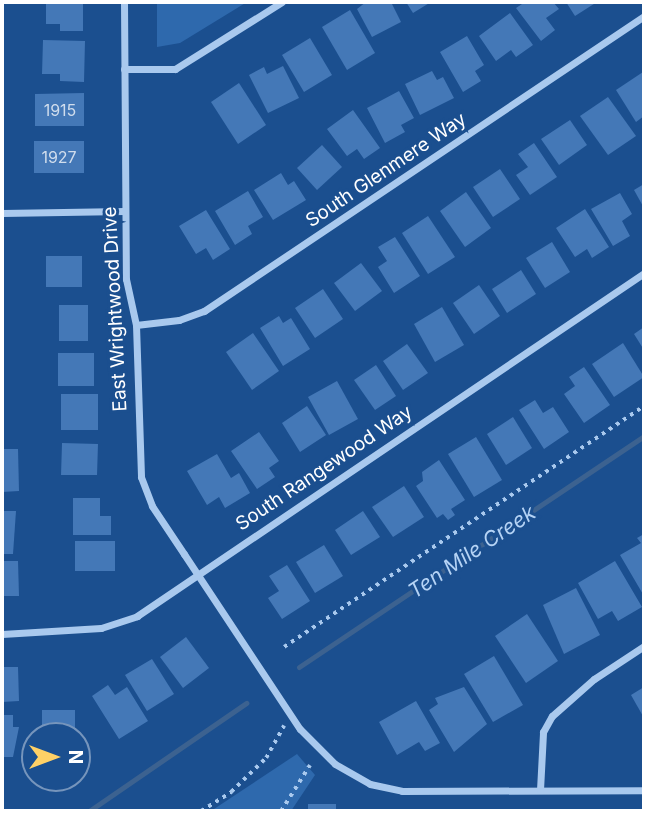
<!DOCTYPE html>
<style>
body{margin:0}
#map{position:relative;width:646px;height:813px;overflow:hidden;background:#1b4f8f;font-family:Inter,sans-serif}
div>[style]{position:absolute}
.green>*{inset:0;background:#2e69ad}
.stream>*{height:5px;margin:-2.5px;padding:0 2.5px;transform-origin:2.5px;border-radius:2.5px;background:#3c6290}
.building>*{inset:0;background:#4478b7}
.path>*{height:3.5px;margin-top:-1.75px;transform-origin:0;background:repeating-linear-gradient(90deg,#a9c9ee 0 3.5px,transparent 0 8.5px)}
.street>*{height:7px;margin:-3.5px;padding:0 3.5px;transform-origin:3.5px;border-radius:3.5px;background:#a9c9ee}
span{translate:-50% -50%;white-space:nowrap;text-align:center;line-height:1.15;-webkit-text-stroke:6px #1b4f8f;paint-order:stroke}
.number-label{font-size:16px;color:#d0dded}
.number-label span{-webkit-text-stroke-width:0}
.street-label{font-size:19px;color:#fff}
.water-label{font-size:21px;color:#b5d3f5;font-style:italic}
.frame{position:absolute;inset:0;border:4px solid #fff;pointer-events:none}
.north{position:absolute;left:21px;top:722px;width:70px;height:70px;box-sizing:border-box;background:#1b4f8f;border:2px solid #7695bc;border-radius:50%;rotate:90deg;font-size:19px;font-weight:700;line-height:28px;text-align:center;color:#fff}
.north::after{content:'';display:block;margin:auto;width:24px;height:32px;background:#ffd166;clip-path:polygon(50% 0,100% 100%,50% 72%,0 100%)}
</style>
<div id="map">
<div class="green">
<div style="clip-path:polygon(157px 2px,247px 2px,180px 43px,157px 47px)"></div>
<div style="clip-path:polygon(297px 754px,315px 775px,291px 811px,211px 811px)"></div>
</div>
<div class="stream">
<div style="left:299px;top:667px;width:415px;rotate:-33.8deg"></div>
<div style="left:89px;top:811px;width:191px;rotate:-34.5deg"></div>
</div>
<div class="building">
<div style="clip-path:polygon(46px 2px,83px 2px,83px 31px,60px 31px,60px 24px,46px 24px)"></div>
<div style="clip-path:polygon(366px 2px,391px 2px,401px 22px,372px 37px,357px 9px)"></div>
<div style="clip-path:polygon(406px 2px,431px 2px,413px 13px)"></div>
<div style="clip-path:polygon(525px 2px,553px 2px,559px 9px,546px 18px,555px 30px,541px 41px,516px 8px)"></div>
<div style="clip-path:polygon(566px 2px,597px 2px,575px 16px)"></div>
<div style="clip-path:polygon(350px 10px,375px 53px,347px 70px,322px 27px)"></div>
<div style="clip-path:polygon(510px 13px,533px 45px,516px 57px,511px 50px,496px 61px,479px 36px)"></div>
<div style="clip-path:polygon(467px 36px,484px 65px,475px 71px,481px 81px,463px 92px,440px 52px)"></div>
<div style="clip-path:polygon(310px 38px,332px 75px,304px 92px,282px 55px)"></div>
<div style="clip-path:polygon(43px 40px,85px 41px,84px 82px,60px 81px,60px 74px,42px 74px)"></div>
<div style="clip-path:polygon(283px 66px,299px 98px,268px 113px,249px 75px,264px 67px,267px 74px)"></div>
<div style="clip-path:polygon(432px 71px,437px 80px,443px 77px,454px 98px,420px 115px,405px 84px)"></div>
<div style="clip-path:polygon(643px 72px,644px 116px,636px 122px,616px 90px)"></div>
<div style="clip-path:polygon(239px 83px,266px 125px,238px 144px,211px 102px)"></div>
<div style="clip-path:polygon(399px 91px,414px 118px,401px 125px,405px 132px,385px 143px,367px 108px)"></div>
<div style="clip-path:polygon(84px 93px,84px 126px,35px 126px,35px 94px)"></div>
<div style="clip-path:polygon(608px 97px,636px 136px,608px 155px,580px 116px)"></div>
<div style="clip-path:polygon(353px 110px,380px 148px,364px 159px,357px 149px,347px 156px,327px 129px)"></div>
<div style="clip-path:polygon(570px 120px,587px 145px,559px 165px,541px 139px)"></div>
<div style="clip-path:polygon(34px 141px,84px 141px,84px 173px,34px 173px)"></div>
<div style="clip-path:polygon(534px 143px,557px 177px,530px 195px,516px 175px,528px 167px,518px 154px)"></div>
<div style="clip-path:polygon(322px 145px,342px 167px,317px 190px,297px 168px)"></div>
<div style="clip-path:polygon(500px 169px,520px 199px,493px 217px,473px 187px)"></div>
<div style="clip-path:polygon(281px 173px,288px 185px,294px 181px,306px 200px,273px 220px,254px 190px)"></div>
<div style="clip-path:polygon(644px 184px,644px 208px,634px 190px)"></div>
<div style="clip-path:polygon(248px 191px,263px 217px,248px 226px,252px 234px,235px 245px,215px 211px)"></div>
<div style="clip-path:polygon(466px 192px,491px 228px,465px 247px,440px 211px)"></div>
<div style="clip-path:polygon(620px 193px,632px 214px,622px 221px,630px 236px,613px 246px,591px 209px)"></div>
<div style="clip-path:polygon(585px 209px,609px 247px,592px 258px,587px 249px,575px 257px,556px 228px)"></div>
<div style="clip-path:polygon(206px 210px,230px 249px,213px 260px,206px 248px,196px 254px,179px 226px)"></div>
<div style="clip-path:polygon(428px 216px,455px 257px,428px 274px,402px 233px)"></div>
<div style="clip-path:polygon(395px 237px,420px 276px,394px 293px,378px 267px,387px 261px,378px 247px)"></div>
<div style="clip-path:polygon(552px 242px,570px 272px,545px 288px,526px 258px)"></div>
<div style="clip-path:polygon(46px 256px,82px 256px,82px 287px,46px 287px)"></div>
<div style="clip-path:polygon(361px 263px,382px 291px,355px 311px,334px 283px)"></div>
<div style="clip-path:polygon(521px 270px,536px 294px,507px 313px,492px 289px)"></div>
<div style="clip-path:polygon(479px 285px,500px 316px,474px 334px,453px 303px)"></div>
<div style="clip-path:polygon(323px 289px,343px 319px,315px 338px,295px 308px)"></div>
<div style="clip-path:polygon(59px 305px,88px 305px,88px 341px,59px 341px)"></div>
<div style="clip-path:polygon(442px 307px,464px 345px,435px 362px,414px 324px)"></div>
<div style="clip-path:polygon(279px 316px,283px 323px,291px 318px,310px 349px,283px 366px,260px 328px)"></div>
<div style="clip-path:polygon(644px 327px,644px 350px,634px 334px)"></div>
<div style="clip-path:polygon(253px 333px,279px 371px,252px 390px,226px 352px)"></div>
<div style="clip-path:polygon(623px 343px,644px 377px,614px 397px,592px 364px)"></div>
<div style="clip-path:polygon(407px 344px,428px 373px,403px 390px,383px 361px)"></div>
<div style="clip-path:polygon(58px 353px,94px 353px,94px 386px,58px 386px)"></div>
<div style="clip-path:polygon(376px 365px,396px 396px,375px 410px,354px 380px)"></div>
<div style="clip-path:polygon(584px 367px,610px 405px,584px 423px,564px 394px,575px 386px,569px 377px)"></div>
<div style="clip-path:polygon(337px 381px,358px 419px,329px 435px,308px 397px)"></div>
<div style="clip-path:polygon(61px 394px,98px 394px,98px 430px,61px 430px)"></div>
<div style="clip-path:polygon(535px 400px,543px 413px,553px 407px,569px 432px,544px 449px,519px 410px)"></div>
<div style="clip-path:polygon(307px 406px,326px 435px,300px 452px,282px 423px)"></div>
<div style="clip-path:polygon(513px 417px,532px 448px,506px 465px,487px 434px)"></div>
<div style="clip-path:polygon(259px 432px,279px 461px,269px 468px,275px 477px,257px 489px,231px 451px)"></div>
<div style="clip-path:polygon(476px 437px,502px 480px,474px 497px,448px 454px)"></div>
<div style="clip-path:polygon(62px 443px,98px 444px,97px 475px,61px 475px)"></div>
<div style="clip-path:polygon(2px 449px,18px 449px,19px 491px,2px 492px)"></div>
<div style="clip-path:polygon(217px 454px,231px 478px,239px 473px,250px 493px,225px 508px,219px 497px,207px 505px,187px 471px)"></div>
<div style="clip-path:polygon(439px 460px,465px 500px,451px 509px,455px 515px,448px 520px,443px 514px,437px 518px,416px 486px,423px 481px,422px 472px)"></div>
<div style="clip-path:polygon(404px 486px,424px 517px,393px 537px,372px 507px)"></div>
<div style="clip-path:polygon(73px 498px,100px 498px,100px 516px,111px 516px,111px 535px,73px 535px)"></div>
<div style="clip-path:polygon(2px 511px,16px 511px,13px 554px,2px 554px)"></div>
<div style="clip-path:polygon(363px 511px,380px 537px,351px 555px,335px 530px)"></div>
<div style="clip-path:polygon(644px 534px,644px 596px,620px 555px,641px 543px,637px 538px)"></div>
<div style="clip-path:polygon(75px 541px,115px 541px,115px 571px,75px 571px)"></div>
<div style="clip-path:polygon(324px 545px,343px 576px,315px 593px,296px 562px)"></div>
<div style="clip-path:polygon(2px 561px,18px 561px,19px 596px,2px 596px)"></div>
<div style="clip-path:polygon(615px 561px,642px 607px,618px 621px,612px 611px,598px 619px,578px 583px)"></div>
<div style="clip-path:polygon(287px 565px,310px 601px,282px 619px,268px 598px,279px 591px,269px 576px)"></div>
<div style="clip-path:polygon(576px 588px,600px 635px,564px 654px,543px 605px)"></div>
<div style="clip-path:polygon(527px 614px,558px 661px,526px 683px,495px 636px)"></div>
<div style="clip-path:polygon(186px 637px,209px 668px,183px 688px,160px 657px)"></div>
<div style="clip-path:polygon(494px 656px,523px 705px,493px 722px,464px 674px)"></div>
<div style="clip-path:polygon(152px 659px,174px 694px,147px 711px,125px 675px)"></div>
<div style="clip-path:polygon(2px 667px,18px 667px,19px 701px,2px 702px)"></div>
<div style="clip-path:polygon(108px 685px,115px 695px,127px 687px,148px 721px,119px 739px,92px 696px)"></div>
<div style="clip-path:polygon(464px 687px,487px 724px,454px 752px,429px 710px,438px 704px,435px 698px)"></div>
<div style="clip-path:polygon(644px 687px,644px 718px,631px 695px)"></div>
<div style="clip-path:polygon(416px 701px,440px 743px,425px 751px,419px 742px,397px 755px,379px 722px)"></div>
<div style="clip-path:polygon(42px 710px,75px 710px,75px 736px,42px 736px)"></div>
<div style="clip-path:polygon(2px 715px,13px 715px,13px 727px,19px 727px,13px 757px,2px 757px)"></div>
<div style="clip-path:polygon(308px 804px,336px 804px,336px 811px,308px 811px)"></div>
</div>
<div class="path">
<div style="left:284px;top:647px;width:433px;rotate:-33.8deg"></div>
<div style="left:201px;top:811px;width:36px;rotate:-32deg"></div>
<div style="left:231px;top:792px;width:49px;rotate:-44.2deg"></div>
<div style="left:266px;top:758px;width:37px;rotate:-61deg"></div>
<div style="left:281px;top:811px;width:54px;rotate:-57.8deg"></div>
</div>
<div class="street">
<div style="left:124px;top:2px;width:277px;rotate:89.6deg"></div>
<div style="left:126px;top:279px;width:47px;rotate:77.7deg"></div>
<div style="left:136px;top:325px;width:152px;rotate:88.1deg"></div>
<div style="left:141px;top:477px;width:31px;rotate:69deg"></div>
<div style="left:152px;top:506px;width:58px;rotate:56.3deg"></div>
<div style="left:184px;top:554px;width:210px;rotate:56.5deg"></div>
<div style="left:300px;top:729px;width:49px;rotate:45deg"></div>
<div style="left:335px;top:764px;width:40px;rotate:29.7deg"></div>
<div style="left:370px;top:784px;width:33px;rotate:12deg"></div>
<div style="left:402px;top:791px;width:242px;rotate:-0.2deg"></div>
<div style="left:124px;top:69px;width:51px"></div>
<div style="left:175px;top:69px;width:126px;rotate:-32.1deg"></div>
<div style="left:2px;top:213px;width:122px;rotate:-0.9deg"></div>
<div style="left:136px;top:325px;width:43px;rotate:-6.6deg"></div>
<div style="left:179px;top:320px;width:27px;rotate:-20deg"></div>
<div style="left:204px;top:311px;width:530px;rotate:-33.84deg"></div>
<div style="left:2px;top:634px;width:99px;rotate:-3.5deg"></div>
<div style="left:101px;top:628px;width:38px;rotate:-18deg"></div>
<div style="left:137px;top:616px;width:612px;rotate:-34.08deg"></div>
<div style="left:540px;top:790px;width:58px;rotate:-87deg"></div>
<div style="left:543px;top:732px;width:18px;rotate:-61deg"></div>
<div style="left:552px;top:716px;width:56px;rotate:-41.4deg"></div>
<div style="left:594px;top:679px;width:60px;rotate:-33.4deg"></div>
</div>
<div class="number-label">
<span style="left:60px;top:110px">1915</span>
<span style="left:59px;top:157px">1927</span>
</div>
<div class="street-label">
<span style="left:386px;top:170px;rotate:-34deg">South Glenmere Way</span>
<span style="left:115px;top:309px;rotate:-93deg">East Wrightwood Drive</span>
<span style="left:324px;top:468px;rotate:-34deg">South Rangewood Way</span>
</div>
<div class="water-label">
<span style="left:472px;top:552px;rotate:-34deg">Ten Mile Creek</span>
</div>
<div class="frame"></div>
<div class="north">N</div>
</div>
